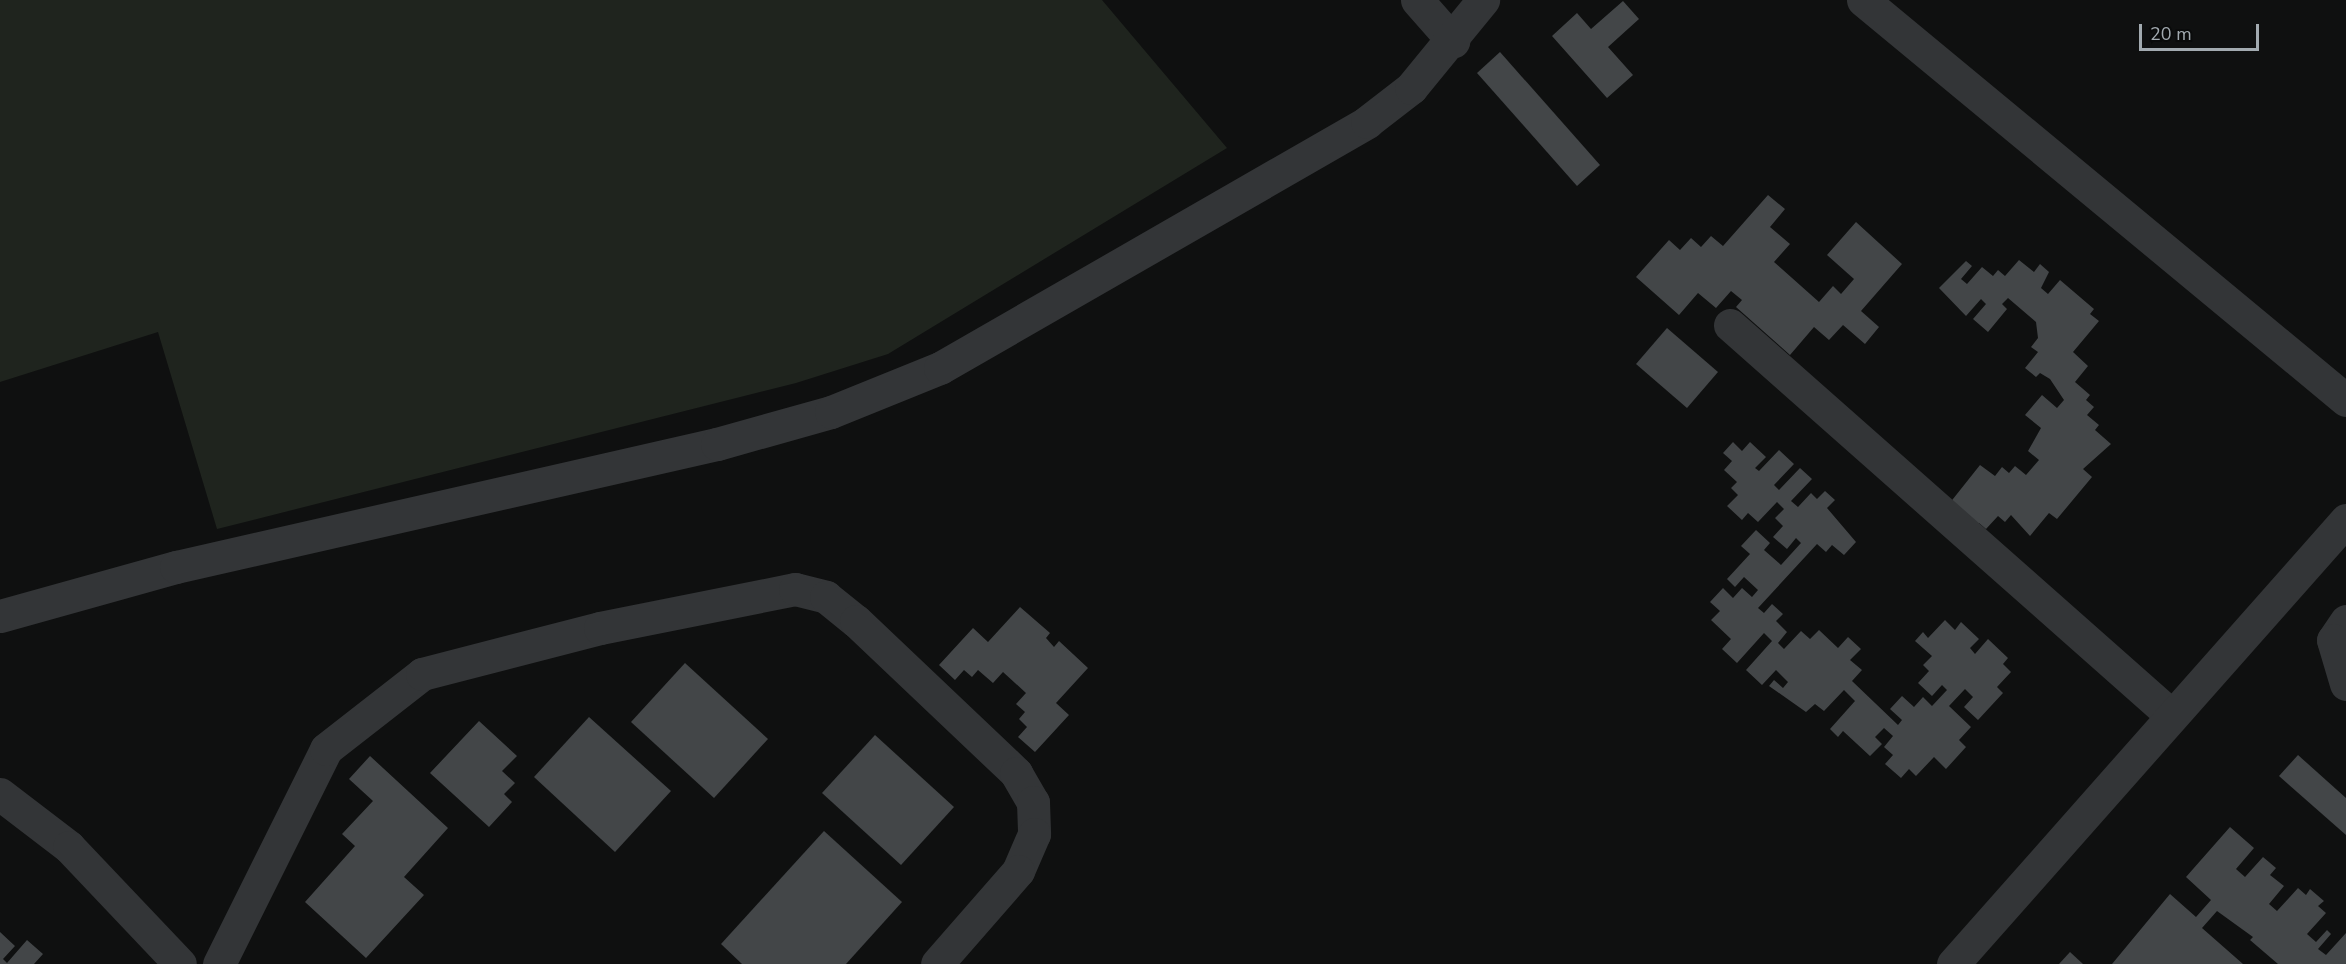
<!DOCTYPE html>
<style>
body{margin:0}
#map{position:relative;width:2346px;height:964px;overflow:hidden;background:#0f1010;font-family:"Nunito Sans",sans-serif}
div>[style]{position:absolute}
.green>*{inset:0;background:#1f241e}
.building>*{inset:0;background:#434648}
.minor>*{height:33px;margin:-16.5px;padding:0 16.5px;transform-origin:16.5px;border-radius:16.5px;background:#333537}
span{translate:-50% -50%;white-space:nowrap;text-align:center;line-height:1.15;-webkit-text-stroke:5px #0a0b0b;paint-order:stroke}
.scale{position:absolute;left:2139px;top:24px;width:120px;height:27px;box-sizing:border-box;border:3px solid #a2aab0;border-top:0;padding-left:8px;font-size:18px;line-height:21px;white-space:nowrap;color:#a2aab0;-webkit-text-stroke:4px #0a0b0b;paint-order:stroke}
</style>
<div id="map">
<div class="green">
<div style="clip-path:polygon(0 0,1102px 0,1227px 148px,888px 354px,796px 383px,217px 529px,158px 332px,0 382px)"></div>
</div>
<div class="building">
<div style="clip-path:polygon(1623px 1px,1639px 19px,1608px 47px,1633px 75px,1607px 98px,1552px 36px,1577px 13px,1591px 29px)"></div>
<div style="clip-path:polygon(1500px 52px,1600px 165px,1577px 186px,1477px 73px)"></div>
<div style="clip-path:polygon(1768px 195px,1785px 209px,1770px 227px,1790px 244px,1774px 262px,1819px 302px,1833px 286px,1841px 294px,1854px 279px,1827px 255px,1856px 222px,1902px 264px,1861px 311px,1879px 327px,1865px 344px,1843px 325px,1829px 340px,1814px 327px,1790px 355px,1736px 307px,1742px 300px,1731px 291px,1716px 308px,1698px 293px,1679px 315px,1636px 277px,1669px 240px,1680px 250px,1691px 238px,1701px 247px,1711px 236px,1723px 246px)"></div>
<div style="clip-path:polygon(2019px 260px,2034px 272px,2040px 264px,2049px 272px,2041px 288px,2048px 294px,2060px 280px,2094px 309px,2090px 314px,2099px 321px,2073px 352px,2088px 366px,2075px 382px,2090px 395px,2086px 400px,2094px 407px,2087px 415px,2099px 425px,2095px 430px,2111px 444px,2083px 469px,2092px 477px,2057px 519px,2049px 513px,2030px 536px,2011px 515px,2005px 522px,1998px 516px,1986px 529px,1979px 523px,1976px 528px,1949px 504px,1980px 465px,1995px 476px,2002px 467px,2009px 473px,2015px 466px,2026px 475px,2039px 460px,2028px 451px,2041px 428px,2025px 415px,2042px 395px,2057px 408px,2064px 400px,2050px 379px,2040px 373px,2036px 377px,2025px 368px,2038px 352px,2031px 347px,2038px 338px,2036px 322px,2008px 298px,2002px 304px,2007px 309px,1988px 332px,1973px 319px,1986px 304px,1981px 299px,1966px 316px,1939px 288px,1966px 261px,1972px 266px,1961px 279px,1967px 284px,1982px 267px,1993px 276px,1998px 270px,2005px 276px)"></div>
<div style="clip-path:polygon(1667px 328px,1718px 372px,1687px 408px,1636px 364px)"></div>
<div style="clip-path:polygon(1733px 442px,1742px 451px,1750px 442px,1766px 457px,1755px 468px,1759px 471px,1779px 450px,1794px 464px,1774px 485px,1779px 490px,1800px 468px,1812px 479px,1791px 501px,1798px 507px,1811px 493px,1817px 499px,1825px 491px,1835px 500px,1827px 508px,1856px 542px,1844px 555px,1832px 545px,1826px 552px,1817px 544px,1758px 608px,1764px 613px,1772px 604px,1783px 614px,1776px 621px,1787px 632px,1778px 643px,1784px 649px,1801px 631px,1810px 639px,1819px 630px,1838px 648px,1848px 637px,1861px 649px,1850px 660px,1862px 670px,1852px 681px,1898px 725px,1902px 720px,1890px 709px,1902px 696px,1914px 707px,1923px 697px,1932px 706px,1947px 690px,1942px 685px,1932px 696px,1918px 683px,1929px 671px,1923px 665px,1932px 656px,1915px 641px,1923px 632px,1928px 638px,1945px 620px,1955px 630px,1961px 622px,1979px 639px,1970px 648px,1975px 654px,1988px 639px,2008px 658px,2003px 664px,2011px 672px,1997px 687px,2003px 693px,1978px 720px,1964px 707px,1973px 697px,1965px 689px,1949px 706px,1971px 727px,1959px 740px,1966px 747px,1946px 769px,1934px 757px,1916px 776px,1909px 769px,1901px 778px,1885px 764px,1893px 755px,1884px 747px,1893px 736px,1884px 728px,1875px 737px,1882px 744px,1870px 756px,1843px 731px,1838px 737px,1830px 729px,1855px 701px,1844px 690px,1824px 711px,1815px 704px,1806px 712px,1769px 686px,1774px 680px,1783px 688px,1788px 682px,1776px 670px,1762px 685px,1746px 670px,1772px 641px,1764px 633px,1737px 663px,1722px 649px,1731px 639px,1711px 620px,1720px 611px,1710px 602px,1723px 588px,1733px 598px,1742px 588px,1752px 597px,1758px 590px,1744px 577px,1735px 587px,1727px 579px,1750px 554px,1741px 546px,1756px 530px,1770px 543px,1764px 550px,1781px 565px,1801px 543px,1796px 538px,1787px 549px,1773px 537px,1783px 526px,1775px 518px,1784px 509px,1777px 502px,1758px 522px,1748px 513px,1742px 520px,1727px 506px,1738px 495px,1731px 488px,1737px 482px,1724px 470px,1732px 461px,1723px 453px)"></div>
<div style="clip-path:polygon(1020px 607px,1050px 633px,1046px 638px,1054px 647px,1059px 641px,1088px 668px,1056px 703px,1069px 715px,1035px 752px,1018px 737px,1027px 727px,1019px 719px,1025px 712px,1016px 704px,1026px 693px,1003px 672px,993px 683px,978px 670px,972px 677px,964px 670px,955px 680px,939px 665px,973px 628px,988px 642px)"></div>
<div style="clip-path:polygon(685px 663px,768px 739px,714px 798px,631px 722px)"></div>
<div style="clip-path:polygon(589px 717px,671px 791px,615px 852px,534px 777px)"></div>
<div style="clip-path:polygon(479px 721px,517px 756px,502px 771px,515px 783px,504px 794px,512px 802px,489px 827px,430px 773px)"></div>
<div style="clip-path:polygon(875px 735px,954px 807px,901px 865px,822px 793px)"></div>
<div style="clip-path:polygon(2298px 755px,2346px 798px,2346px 835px,2279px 776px)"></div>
<div style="clip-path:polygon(370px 756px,448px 828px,404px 877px,424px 895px,366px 958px,305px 902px,355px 846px,342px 834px,373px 801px,349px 779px)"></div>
<div style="clip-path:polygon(2230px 827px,2254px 848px,2236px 869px,2245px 877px,2263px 857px,2276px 868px,2270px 875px,2284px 886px,2269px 904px,2277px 911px,2298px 888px,2306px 895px,2310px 889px,2324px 901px,2318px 906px,2326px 913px,2307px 934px,2316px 942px,2327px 930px,2331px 934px,2318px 949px,2326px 955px,2346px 933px,2346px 964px,2278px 964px,2250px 940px,2253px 937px,2217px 911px,2202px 928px,2243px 964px,2112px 964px,2170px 894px,2196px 917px,2211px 900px,2186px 877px)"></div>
<div style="clip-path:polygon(824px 831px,902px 902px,846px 964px,742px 964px,721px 944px)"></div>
<div style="clip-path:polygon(0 932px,15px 946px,3px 959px,7px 963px,27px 940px,43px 954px,34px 964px,0 964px)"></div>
<div style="clip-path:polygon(2070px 952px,2083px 964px,2059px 964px)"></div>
</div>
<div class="minor">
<div style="left:1417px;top:0;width:55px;rotate:48.7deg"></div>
<div style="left:1863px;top:0;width:627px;rotate:39.63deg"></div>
<div style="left:1730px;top:325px;width:587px;rotate:41.48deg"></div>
<div style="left:0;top:616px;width:183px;rotate:-15.6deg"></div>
<div style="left:176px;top:567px;width:555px;rotate:-12.81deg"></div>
<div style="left:717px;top:444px;width:118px;rotate:-15.7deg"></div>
<div style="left:831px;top:412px;width:118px;rotate:-22deg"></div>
<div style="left:940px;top:368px;width:493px;rotate:-29.9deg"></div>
<div style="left:1367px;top:122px;width:56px;rotate:-37.7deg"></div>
<div style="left:1411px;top:88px;width:114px;rotate:-50.7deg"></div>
<div style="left:2346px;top:621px;width:23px;rotate:124deg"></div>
<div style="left:2333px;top:640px;width:46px;rotate:73.5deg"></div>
<div style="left:0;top:794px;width:87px;rotate:37.5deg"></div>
<div style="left:69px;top:847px;width:161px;rotate:46.5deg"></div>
<div style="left:219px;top:964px;width:240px;rotate:-63.5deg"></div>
<div style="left:326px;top:749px;width:122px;rotate:-38deg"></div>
<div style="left:422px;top:674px;width:184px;rotate:-14.5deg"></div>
<div style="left:600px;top:628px;width:199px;rotate:-11.3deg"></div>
<div style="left:795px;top:589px;width:32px;rotate:14deg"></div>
<div style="left:826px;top:597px;width:38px;rotate:39deg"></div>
<div style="left:856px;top:621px;width:221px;rotate:43.5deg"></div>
<div style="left:1016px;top:773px;width:34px;rotate:60deg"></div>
<div style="left:1033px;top:802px;width:32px;rotate:88deg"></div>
<div style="left:1034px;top:834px;width:40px;rotate:113.4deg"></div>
<div style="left:1018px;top:871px;width:123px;rotate:131.1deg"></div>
<div style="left:1953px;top:964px;width:593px;rotate:-48.49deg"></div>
</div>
<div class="scale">20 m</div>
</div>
